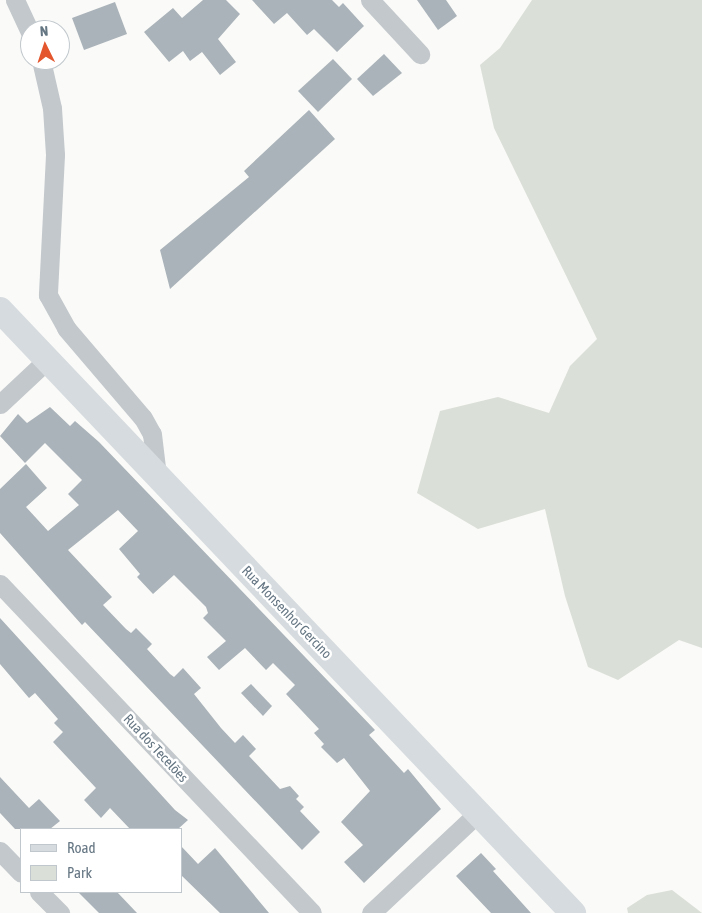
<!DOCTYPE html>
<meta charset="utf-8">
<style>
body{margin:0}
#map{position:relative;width:702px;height:913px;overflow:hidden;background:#fafaf8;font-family:"Asap Condensed",sans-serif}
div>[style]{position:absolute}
.green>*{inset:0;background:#dadfd7}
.building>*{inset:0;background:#aab3b9}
.street>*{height:19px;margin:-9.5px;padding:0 9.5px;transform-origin:9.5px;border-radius:9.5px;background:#c3c8cc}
.secondary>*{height:26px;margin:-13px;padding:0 13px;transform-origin:13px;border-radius:13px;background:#d6dbdf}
span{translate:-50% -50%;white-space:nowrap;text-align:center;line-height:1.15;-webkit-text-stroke:5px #fff;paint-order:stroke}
.street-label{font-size:14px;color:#657683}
.legend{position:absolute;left:20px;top:828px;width:162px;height:65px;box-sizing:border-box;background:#fff;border:1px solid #c1c8cd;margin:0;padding:6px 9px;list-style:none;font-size:15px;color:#657683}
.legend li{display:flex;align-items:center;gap:10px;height:25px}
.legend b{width:25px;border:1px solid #c1c8cd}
.north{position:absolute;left:20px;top:20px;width:50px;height:50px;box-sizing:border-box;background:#fff;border:1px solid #c1c8cd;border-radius:50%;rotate:356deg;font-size:14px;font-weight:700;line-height:20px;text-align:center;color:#657683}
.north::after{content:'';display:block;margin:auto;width:18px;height:22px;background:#e4572e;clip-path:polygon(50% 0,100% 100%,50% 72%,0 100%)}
</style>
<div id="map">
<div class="green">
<div style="clip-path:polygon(532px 0,702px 0,702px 648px,679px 640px,618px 680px,588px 667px,565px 596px,545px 509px,478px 529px,417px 493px,440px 411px,498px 397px,549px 413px,570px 366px,597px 339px,494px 128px,480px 65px,500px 48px)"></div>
<div style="clip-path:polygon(672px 890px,702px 913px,628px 913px,627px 908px,647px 895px)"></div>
</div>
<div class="building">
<div style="clip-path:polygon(203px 0,226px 0,240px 14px,218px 39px,236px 62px,220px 75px,202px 52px,190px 61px,183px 51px,169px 62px,144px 32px,173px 8px,182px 18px)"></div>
<div style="clip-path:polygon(252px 0,332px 0,339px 7px,343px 3px,364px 26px,337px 52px,314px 29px,307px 35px,287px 13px,274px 24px)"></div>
<div style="clip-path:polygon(417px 0,446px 0,457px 16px,438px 30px)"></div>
<div style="clip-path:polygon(115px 2px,127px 34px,84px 50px,72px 18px)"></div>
<div style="clip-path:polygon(384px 54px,402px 73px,373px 96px,357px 79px)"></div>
<div style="clip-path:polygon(333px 59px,352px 79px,318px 112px,298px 91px)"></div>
<div style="clip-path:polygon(309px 110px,335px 139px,170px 289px,160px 250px,249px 177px,244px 171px)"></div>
<div style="clip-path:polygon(50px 407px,70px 426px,75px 421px,99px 442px,375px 730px,369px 735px,404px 773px,408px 769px,441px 809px,364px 883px,344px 862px,363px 845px,341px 822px,370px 791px,344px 758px,337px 763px,321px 747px,324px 744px,314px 733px,319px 729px,286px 694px,295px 685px,273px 663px,266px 670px,245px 648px,219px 670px,207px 657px,226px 641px,203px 618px,208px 613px,206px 607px,174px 575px,153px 594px,137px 577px,140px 574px,119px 549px,138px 531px,118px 510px,68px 550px,112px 597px,103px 605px,126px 629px,131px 633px,136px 628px,152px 644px,147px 649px,170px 674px,174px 677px,183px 668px,201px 688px,194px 694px,221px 728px,235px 743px,243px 735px,256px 749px,249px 756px,280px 789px,290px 786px,299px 796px,296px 799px,304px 807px,300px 811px,320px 832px,302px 850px,85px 622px,82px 625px,0 533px,0 489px,26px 464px,47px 488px,26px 507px,48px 531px,79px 505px,68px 494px,82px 480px,45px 443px,25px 463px,0 436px,18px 414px,27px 423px)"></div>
<div style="clip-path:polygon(0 618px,175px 810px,188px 820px,178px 829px,130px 829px,110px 808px,101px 818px,84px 800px,96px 788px,53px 742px,63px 732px,54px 723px,58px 719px,35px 693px,29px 698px,0 664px)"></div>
<div style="clip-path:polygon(251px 684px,272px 706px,263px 716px,241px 693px)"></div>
<div style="clip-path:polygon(0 777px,29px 808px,39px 799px,60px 821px,50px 829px,15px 829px,0 813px)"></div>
<div style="clip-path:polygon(181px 846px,198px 864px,215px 848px,269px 913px,220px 913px,181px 875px)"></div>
<div style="clip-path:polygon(481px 853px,496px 869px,493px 871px,531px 913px,491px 913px,456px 876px)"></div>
<div style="clip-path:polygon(78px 892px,117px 892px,137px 913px,99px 913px)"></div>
</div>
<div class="street">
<div style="left:15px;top:0;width:35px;rotate:65deg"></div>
<div style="left:370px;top:0;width:74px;rotate:47.2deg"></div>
<div style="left:41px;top:60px;width:49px;rotate:77.1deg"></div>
<div style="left:52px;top:108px;width:47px;rotate:86.3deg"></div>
<div style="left:55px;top:155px;width:140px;rotate:92.9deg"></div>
<div style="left:48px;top:295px;width:38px;rotate:61deg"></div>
<div style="left:66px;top:328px;width:118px;rotate:49.5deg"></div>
<div style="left:143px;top:418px;width:18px;rotate:61deg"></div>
<div style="left:152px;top:434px;width:42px;rotate:83.2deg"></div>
<div style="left:0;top:404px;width:64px;rotate:-43.1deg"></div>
<div style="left:0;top:584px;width:453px;rotate:46.5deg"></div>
<div style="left:0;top:851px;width:30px;rotate:46deg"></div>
<div style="left:39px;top:892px;width:30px;rotate:45deg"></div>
<div style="left:371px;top:913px;width:146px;rotate:-43.1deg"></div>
</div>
<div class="secondary">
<div style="left:0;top:310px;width:832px;rotate:46.46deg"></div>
</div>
<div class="street-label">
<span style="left:287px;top:612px;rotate:46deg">Rua Monsenhor Gercino</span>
<span style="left:156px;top:748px;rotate:47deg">Rua dos Tecelões</span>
</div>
<ul class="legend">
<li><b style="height:6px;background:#d6dbdf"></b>Road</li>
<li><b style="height:14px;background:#dadfd7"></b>Park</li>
</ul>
<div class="north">N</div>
</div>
